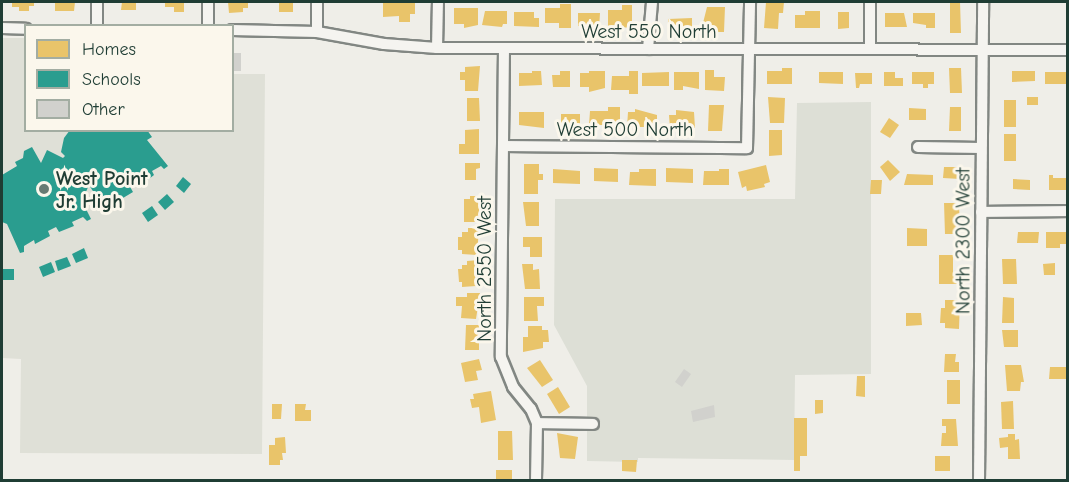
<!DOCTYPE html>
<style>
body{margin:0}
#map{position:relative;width:1069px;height:482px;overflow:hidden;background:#efeee8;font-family:"Comic Neue",sans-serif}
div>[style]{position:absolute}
.built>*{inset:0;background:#dfe0d7}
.green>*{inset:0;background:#dddfd6}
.homes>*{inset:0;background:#e9c46a}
.schools>*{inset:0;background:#2a9d8f}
.building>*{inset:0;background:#d1d1cd}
.roads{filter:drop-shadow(2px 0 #828783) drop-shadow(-2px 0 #828783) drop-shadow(0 2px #828783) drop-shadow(0 -2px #828783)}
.minor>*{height:10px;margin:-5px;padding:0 5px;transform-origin:5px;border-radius:5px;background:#f5f4f0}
.dots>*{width:16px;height:16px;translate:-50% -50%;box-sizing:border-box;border:3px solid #fbf7ec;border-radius:50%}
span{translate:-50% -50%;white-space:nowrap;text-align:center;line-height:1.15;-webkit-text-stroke:6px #fbf7ec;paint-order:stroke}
.street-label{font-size:20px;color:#1f3d34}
.poi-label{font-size:20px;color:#1f3d34;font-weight:700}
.left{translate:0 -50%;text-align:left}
.frame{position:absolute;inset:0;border:3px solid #1f3d34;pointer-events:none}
.legend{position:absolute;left:24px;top:24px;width:210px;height:108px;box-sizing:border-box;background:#fbf7ec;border:2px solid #a3ada2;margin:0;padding:8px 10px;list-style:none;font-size:18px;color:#1f3d34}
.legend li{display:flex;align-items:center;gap:12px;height:30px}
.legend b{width:30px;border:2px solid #a3ada2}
</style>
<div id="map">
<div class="built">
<div style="clip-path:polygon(2px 38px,25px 38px,26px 130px,232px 130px,233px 74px,265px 74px,262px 454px,20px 453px,21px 359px,2px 358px)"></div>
</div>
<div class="green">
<div style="clip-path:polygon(871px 102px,871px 374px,795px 375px,794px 460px,638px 458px,638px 462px,587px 461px,587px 386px,554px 325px,555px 199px,795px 199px,797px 103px)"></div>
</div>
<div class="homes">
<div style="clip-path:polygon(12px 2px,34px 2px,34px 6px,29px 6px,29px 11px,19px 11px,19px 7px,12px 7px)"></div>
<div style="clip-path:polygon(55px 2px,75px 2px,74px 11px,55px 11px)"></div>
<div style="clip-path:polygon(122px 2px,136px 2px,136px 10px,121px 10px)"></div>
<div style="clip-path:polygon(165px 2px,184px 2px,184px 12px,174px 12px,174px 7px,165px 7px)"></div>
<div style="clip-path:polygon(228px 2px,248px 2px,248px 8px,243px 8px,243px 12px,229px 13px)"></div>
<div style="clip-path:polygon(279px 2px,293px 2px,293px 12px,279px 12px)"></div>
<div style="clip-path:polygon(383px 2px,415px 2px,415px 14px,410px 14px,410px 22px,399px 22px,399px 16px,383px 17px)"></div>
<div style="clip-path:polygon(766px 2px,784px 2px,783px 13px,779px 13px,778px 29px,764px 28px)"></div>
<div style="clip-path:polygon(950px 2px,960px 2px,961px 33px,950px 33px)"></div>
<div style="clip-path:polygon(560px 4px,571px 4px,571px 28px,559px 28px,559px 23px,545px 23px,545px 8px,560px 8px)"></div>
<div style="clip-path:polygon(622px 5px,632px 5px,632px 28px,608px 26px,608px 10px,622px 10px)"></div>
<div style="clip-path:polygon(707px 7px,725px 7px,724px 32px,709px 32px,710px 23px,703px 23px)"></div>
<div style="clip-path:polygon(454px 8px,478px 8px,478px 25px,464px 28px,464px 24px,454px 24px)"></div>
<div style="clip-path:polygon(485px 11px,507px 11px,507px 24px,503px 24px,502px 27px,482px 25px)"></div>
<div style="clip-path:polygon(805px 11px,820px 11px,820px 28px,795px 28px,795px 15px,805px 15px)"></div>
<div style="clip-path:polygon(514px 12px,534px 12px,534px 18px,539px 18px,539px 27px,514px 26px)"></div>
<div style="clip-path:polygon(838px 12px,849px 12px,849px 28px,838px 29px)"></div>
<div style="clip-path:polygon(578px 13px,600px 13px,599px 28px,578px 26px)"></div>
<div style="clip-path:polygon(885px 13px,904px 13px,907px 27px,885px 27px)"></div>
<div style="clip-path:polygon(913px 13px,935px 13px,935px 28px,926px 28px,926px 25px,913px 23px)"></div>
<div style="clip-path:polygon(692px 18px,692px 31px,668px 32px,668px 19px)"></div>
<div style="clip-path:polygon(480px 66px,478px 91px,465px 91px,465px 80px,460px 80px,460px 72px,465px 72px,465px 67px)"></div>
<div style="clip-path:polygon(782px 68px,792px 68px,792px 84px,767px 84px,767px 71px,782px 71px)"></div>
<div style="clip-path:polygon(949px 68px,961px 68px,962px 93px,950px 93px)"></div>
<div style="clip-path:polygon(705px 70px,714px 70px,714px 77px,725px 77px,724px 91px,705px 90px)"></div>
<div style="clip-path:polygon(532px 71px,541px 71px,542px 85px,519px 86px,519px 73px,532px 73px)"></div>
<div style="clip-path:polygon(560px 71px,570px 71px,570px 87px,553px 87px,552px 75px,560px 75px)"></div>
<div style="clip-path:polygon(589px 71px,605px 71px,605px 88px,589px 92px,589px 87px,580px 87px,580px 73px,589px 73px)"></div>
<div style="clip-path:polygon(629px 71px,638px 71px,638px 94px,629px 94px,629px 90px,611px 90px,612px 76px,629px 76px)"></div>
<div style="clip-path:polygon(1012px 71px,1035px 71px,1035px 81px,1012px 82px)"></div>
<div style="clip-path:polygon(669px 72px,669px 86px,642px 86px,642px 73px)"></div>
<div style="clip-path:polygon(674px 72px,699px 72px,699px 89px,683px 86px,683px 90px,674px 90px)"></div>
<div style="clip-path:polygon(819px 72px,843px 72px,843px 84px,819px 83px)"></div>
<div style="clip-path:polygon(884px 72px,895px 72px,895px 78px,903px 78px,903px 86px,884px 86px)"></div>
<div style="clip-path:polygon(912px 72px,934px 72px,934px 84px,928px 84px,928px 88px,923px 88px,923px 84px,912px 84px)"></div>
<div style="clip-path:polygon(1045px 72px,1068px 72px,1068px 84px,1045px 84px)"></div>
<div style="clip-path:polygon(855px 73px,872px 73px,872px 84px,860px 84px,859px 88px,856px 88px)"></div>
<div style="clip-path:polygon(768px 97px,785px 98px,784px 123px,770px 123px)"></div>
<div style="clip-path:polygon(1027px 97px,1038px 97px,1038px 105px,1027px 105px)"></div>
<div style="clip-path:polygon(467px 98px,479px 98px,480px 121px,467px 121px)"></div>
<div style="clip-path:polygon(1004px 100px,1016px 100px,1016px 127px,1004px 127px)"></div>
<div style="clip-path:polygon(709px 105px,724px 105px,722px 131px,708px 131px)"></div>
<div style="clip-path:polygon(608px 107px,620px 107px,620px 129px,606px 129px,606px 125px,589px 125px,590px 111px,608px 111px)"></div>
<div style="clip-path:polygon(950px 107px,961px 107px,961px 131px,949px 131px)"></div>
<div style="clip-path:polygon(909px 108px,926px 109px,926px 120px,909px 120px)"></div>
<div style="clip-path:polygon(635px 109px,657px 115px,657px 127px,627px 127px,628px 112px,635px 112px)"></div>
<div style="clip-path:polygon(676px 110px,694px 112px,695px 128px,670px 129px,669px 115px,676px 115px)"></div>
<div style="clip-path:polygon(519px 112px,544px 112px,544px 128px,519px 125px)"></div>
<div style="clip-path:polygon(561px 114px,580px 114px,580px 129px,561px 129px)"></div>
<div style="clip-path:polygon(889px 118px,899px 125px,890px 138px,880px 132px)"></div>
<div style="clip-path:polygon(479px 129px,479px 154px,459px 154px,459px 144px,465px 144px,465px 130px)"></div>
<div style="clip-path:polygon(769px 130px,782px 130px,782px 155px,769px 156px)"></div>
<div style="clip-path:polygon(1004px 134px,1016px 134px,1016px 161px,1004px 161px)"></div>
<div style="clip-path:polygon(888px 160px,900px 172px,890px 181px,880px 167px)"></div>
<div style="clip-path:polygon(465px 163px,480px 163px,480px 168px,476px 169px,476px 180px,465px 180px)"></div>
<div style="clip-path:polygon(524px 164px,539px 164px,539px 174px,543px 174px,543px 180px,538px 180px,538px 194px,524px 194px)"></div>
<div style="clip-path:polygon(766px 165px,770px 182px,764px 184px,765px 187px,747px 191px,746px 186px,742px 188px,738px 172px)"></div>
<div style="clip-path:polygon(944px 167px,960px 167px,960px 179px,943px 178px)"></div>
<div style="clip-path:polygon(594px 168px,618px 169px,618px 182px,594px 181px)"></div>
<div style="clip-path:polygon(666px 168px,693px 169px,693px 183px,666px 182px)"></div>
<div style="clip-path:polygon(553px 169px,580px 171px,580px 184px,553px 183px)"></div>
<div style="clip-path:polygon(639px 169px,656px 169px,656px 186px,629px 185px,630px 172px,639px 172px)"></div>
<div style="clip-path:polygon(719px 169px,729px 169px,729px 185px,703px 185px,704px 171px,719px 171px)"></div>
<div style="clip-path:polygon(907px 174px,933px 175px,933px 185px,904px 185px)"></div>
<div style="clip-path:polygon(1049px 175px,1053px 175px,1053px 178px,1068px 178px,1068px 190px,1049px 190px)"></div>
<div style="clip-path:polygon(1013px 179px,1030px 180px,1030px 190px,1013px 189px)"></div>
<div style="clip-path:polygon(871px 180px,882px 180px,881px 194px,870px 194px)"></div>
<div style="clip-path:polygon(470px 196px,479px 196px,479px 222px,464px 222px,464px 199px,470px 199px)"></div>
<div style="clip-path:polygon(523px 202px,539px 202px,539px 226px,526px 226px)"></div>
<div style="clip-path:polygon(944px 203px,959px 203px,960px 234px,945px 234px)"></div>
<div style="clip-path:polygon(468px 228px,479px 228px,477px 255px,462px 254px,462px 250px,458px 250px,458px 237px,462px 237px,462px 232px,468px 232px)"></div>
<div style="clip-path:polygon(907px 228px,927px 229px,927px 246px,907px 246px)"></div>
<div style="clip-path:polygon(1018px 232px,1039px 232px,1038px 243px,1017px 243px)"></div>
<div style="clip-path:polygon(1046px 232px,1068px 232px,1068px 244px,1060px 244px,1060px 248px,1046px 248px)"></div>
<div style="clip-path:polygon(523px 237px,542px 237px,542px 257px,530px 257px,530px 247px,523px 247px)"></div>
<div style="clip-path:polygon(939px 255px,953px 255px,953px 274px,962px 274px,962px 284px,939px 284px)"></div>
<div style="clip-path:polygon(1002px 259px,1016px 259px,1017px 284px,1003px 284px)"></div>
<div style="clip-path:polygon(479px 260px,480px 277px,476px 277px,476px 286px,462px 287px,462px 282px,459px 282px,458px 269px,462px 269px,462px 265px,467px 265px,467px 261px)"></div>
<div style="clip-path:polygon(1055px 263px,1055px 275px,1044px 275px,1043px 264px)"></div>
<div style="clip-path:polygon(522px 264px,533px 264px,533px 270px,539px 269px,540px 289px,525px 289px)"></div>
<div style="clip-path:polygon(467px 293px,480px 293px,476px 319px,461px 318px,462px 306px,456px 306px,456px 297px,467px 297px)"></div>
<div style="clip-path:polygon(524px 297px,544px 297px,544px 306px,537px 306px,538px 321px,524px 321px)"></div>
<div style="clip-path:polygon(1003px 297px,1014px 298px,1014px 323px,1002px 323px)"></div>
<div style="clip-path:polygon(945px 300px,960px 300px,959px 329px,945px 328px,945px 323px,940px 323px,941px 308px,945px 308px)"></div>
<div style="clip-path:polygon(906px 313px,921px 313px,922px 325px,906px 326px)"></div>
<div style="clip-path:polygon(466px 325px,479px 325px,479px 350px,465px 350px)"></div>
<div style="clip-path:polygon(528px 326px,542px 326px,542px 330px,548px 330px,549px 342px,543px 342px,543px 348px,523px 352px,523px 337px,528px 337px)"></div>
<div style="clip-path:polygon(1002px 330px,1018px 330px,1018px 347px,1004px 347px)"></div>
<div style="clip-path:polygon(945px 354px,956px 354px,955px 362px,959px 362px,959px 372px,944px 372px)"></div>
<div style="clip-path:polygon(479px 359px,482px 370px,476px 371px,478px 380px,465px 382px,461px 363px)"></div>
<div style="clip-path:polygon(540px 360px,553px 380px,542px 387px,527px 368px)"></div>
<div style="clip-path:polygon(1005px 365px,1021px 365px,1024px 382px,1021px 382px,1020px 391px,1007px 391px)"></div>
<div style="clip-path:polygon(1050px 367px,1067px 367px,1067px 379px,1049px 379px)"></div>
<div style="clip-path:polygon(857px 376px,865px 376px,865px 397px,856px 396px)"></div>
<div style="clip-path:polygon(947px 380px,960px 380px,960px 404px,947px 404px)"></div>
<div style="clip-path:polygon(558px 387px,570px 407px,559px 414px,547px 394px)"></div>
<div style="clip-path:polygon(491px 391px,496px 420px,481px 423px,479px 407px,472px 408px,470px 399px,474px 399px,473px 394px)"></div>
<div style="clip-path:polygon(815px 400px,823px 400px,823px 413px,815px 414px)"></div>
<div style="clip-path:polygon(1013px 401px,1014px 429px,1002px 429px,1001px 402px)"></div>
<div style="clip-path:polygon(272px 404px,282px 404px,281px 419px,272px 419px)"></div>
<div style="clip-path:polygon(295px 404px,306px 404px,305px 410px,311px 410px,311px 421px,295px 421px)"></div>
<div style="clip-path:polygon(794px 418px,807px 418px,807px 456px,800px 456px,800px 471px,794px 471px)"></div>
<div style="clip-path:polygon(942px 419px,956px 419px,958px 446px,941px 446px,942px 433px,946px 433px,946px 426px,942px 426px)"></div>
<div style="clip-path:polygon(498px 431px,512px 431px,513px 460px,498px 460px)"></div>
<div style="clip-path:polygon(557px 433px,578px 437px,575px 459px,560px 458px)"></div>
<div style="clip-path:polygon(1008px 434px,1015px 434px,1015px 440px,1019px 439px,1020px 459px,1008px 459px,1008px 447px,1000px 448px,999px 438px,1008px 437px)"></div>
<div style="clip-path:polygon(285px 437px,286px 453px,282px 453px,283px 460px,280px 460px,280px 465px,269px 465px,269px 445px,275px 445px,275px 438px)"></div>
<div style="clip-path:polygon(935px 456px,950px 456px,950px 471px,935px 471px)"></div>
<div style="clip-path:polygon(622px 460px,637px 460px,636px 472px,622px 471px)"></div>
<div style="clip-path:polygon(496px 470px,512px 470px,512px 480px,496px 480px)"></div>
</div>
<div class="schools">
<div style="clip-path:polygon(70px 130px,147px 130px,152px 137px,147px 140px,168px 166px,164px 169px,161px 166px,152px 171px,154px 175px,140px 186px,136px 179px,129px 185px,133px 192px,118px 201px,115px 197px,107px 203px,109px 206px,105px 210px,89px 185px,82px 201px,91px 219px,87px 221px,83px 217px,72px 222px,74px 226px,59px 232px,56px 227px,48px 231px,50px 236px,35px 244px,34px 240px,24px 246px,24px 252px,20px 253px,7px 224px,2px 222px,2px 175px,17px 166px,15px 162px,23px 158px,24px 151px,32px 147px,41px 163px,47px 150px,63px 158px,65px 156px,61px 152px,64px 138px)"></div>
<div style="clip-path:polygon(183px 177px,191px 184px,184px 193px,176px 186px)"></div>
<div style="clip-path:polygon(167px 194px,174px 202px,165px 210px,158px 202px)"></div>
<div style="clip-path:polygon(152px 206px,158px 215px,148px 222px,142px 213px)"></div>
<div style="clip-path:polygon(84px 248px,88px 258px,76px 263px,72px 254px)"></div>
<div style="clip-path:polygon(67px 257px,71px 266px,58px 271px,55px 261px)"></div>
<div style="clip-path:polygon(51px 262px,55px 272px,43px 277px,39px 267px)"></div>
<div style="clip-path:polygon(2px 269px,14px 269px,14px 280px,2px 280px)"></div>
</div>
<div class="building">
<div style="clip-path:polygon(232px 53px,241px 53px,241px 71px,232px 71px)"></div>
<div style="clip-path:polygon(684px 369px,691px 374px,682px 387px,675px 382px)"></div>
<div style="clip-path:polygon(714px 405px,715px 417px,693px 422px,691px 411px)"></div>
</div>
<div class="roads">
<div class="minor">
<div style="left:97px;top:2px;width:24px;rotate:90deg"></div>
<div style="left:208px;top:2px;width:24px;rotate:90deg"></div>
<div style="left:870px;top:2px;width:47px;rotate:90deg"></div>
<div style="left:2px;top:28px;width:24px;rotate:2deg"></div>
<div style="left:232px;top:30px;width:85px;rotate:1.3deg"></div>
<div style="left:317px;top:32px;width:68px;rotate:10.2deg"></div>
<div style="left:384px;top:44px;width:53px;rotate:4.3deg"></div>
<div style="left:437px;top:48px;width:631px;rotate:0.18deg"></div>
<div style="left:317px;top:32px;width:30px;rotate:-90deg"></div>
<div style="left:437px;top:48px;width:46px;rotate:-88.8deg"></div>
<div style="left:504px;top:48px;width:309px;rotate:90.6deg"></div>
<div style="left:501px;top:357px;width:32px;rotate:68deg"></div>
<div style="left:513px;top:387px;width:28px;rotate:51deg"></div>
<div style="left:531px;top:409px;width:15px;rotate:67deg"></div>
<div style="left:537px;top:423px;width:57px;rotate:91deg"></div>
<div style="left:648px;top:49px;width:47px;rotate:-85.1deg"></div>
<div style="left:503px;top:146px;width:244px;rotate:0.5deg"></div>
<div style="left:747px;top:148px;width:146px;rotate:-88.8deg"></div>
<div style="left:918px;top:147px;width:63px;rotate:0.9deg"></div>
<div style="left:981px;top:212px;width:87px;rotate:-0.7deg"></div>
<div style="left:537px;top:423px;width:56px;rotate:1deg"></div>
<div style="left:979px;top:480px;width:478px;rotate:-89.5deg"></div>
</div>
</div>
<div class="dots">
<div style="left:44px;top:189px;background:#687b73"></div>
</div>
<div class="street-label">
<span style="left:649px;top:31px">West 550 North</span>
<span style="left:625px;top:129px">West 500 North</span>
<span style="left:963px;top:241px;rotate:-90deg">North 2300 West</span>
<span style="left:484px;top:269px;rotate:-90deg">North 2550 West</span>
</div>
<div class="poi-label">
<span class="left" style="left:56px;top:190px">West Point<br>Jr. High</span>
</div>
<div class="frame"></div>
<ul class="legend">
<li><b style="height:16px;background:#e9c46a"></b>Homes</li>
<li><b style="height:16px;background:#2a9d8f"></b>Schools</li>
<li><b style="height:16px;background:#d1d1cd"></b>Other</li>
</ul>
</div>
